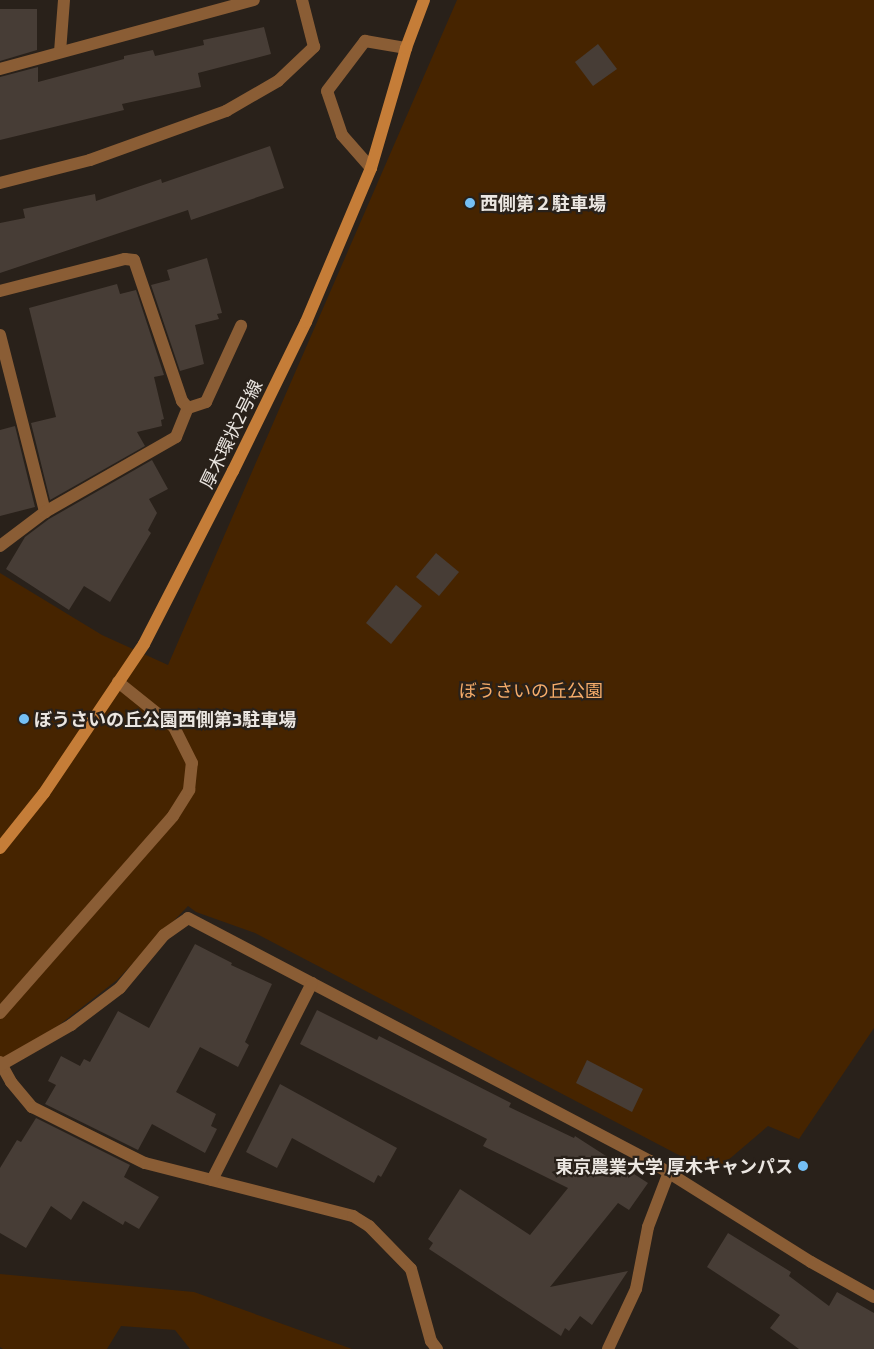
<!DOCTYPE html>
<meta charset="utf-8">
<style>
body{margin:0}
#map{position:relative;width:874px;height:1349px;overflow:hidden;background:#29211a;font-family:"Exo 2","Noto Sans JP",sans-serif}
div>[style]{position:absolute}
.green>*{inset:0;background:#462400}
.building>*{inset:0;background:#473d36}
.street>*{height:12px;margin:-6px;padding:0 6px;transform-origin:6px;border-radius:6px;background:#8a5d35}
.secondary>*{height:12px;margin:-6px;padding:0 6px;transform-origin:6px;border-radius:6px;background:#c57d38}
.dots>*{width:14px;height:14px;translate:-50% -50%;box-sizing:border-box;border:2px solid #29211a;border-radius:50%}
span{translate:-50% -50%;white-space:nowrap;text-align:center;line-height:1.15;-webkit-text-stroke:4.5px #29211a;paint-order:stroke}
.poi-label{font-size:18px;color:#ebe6e1;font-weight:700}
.left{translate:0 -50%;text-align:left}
.right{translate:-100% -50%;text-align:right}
.street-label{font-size:18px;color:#ebe6e1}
.park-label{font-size:18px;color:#f6ac6a}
</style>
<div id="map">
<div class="green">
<div style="clip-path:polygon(457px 0,874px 0,874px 1028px,799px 1139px,768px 1126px,713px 1173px,255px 933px,196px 912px,188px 906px,117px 980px,0 1071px,0 573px,102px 635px,168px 665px)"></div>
<div style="clip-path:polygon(0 1274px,194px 1292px,352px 1349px,190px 1349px,175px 1330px,121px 1326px,107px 1349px,3px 1349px,0 1347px)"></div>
</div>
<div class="building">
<div style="clip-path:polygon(0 9px,37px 9px,37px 50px,0 61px)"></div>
<div style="clip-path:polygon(264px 27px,271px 54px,198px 73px,201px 87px,122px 104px,124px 110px,0 140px,0 77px,38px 67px,38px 82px,124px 59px,124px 56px,153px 50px,155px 56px,204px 45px,203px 40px)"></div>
<div style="clip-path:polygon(598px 44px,617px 69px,593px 86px,575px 62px)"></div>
<div style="clip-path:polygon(270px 146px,284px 188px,191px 220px,188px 210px,0 273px,0 223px,25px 218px,23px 209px,95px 194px,96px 201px,161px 179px,162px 183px)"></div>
<div style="clip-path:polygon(207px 258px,222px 313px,217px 314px,219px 319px,195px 325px,204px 364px,180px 371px,151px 285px,170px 280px,167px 270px)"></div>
<div style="clip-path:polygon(117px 284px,120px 294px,136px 290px,164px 375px,154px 377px,164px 419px,161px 420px,162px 426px,137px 432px,145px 446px,50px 500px,31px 423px,56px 417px,29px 308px)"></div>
<div style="clip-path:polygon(15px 426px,35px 507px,0 516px,0 430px)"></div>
<div style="clip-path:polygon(152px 460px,168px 489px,149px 499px,157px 513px,148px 530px,151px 533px,110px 602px,84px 586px,69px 610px,6px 569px,25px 537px,49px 519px)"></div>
<div style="clip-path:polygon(436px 553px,459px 572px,439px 596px,416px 577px)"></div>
<div style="clip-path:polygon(396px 585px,422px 606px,391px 644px,366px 623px)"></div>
<div style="clip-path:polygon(195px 944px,232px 963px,231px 965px,272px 984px,245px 1042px,249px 1045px,238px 1067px,200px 1047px,176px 1092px,216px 1114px,211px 1126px,217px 1129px,205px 1153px,152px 1124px,138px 1150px,45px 1104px,56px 1085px,48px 1081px,61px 1056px,80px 1066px,84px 1059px,90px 1062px,118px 1011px,149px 1028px)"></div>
<div style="clip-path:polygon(317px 1010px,377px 1040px,379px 1036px,511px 1103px,509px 1107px,574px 1138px,575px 1136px,648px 1183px,629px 1210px,618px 1203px,550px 1287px,628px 1271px,592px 1325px,580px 1316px,569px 1331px,565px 1328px,561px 1336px,429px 1249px,433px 1243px,428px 1239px,460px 1189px,530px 1235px,568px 1188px,483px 1146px,487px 1139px,300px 1044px)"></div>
<div style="clip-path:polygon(587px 1060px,643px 1089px,632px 1112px,576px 1083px)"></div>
<div style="clip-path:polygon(280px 1084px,397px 1148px,381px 1177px,378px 1175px,374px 1183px,292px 1138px,277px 1168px,246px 1152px)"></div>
<div style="clip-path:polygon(36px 1118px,130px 1165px,124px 1177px,159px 1197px,139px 1229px,125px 1221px,123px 1225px,83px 1201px,71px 1220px,51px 1206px,26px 1248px,0 1233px,0 1168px,17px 1140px,21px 1142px)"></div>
<div style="clip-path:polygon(728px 1233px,791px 1272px,789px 1276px,829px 1306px,837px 1292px,874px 1313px,874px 1349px,799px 1349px,770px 1328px,780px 1315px,707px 1267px)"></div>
</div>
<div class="street">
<div style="left:60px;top:52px;width:52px;rotate:-85.6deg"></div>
<div style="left:0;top:69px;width:263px;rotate:-15.2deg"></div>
<div style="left:371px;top:168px;width:44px;rotate:-131.3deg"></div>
<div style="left:342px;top:135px;width:46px;rotate:-108.8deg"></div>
<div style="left:327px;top:91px;width:63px;rotate:-52.8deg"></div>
<div style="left:365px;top:41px;width:42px;rotate:9.7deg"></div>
<div style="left:0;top:183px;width:93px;rotate:-14.3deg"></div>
<div style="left:90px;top:160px;width:145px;rotate:-19.8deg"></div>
<div style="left:226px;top:111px;width:60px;rotate:-30deg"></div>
<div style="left:278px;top:81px;width:50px;rotate:-43.4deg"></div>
<div style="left:314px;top:47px;width:49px;rotate:-104.3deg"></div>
<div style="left:0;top:291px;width:129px;rotate:-14.4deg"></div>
<div style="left:125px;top:259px;width:9px;rotate:6deg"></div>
<div style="left:134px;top:260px;width:149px;rotate:71.2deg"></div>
<div style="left:182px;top:401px;width:9px;rotate:49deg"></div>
<div style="left:0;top:335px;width:183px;rotate:75.7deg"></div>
<div style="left:0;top:546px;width:56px;rotate:-37.1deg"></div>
<div style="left:45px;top:512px;width:151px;rotate:-29.8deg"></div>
<div style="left:176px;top:437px;width:31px;rotate:-68deg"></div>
<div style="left:188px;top:408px;width:19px;rotate:-18deg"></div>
<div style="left:206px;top:402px;width:84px;rotate:-65.3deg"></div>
<div style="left:0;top:1013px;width:262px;rotate:-48.7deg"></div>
<div style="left:173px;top:816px;width:31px;rotate:-58deg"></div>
<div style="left:189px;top:790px;width:27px;rotate:-84deg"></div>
<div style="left:192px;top:763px;width:40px;rotate:-116.6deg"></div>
<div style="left:174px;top:727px;width:72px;rotate:-141.2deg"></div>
<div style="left:0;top:1062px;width:23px;rotate:61deg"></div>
<div style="left:11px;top:1082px;width:33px;rotate:50deg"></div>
<div style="left:32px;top:1107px;width:126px;rotate:26.4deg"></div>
<div style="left:145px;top:1163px;width:215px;rotate:14.3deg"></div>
<div style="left:353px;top:1216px;width:19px;rotate:32deg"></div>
<div style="left:369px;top:1226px;width:60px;rotate:45.7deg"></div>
<div style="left:411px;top:1269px;width:75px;rotate:74.5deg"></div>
<div style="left:431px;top:1341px;width:10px;rotate:53deg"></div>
<div style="left:1px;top:1065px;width:81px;rotate:-29.7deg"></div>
<div style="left:71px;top:1025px;width:61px;rotate:-37.1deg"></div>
<div style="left:120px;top:988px;width:69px;rotate:-50.3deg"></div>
<div style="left:164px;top:935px;width:29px;rotate:-35deg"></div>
<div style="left:188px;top:918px;width:522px;rotate:27.74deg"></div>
<div style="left:650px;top:1161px;width:190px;rotate:32.1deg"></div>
<div style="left:811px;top:1262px;width:72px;rotate:29.1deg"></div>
<div style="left:212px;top:1180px;width:221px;rotate:-63.1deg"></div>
<div style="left:608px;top:1349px;width:66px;rotate:-65deg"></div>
<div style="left:636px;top:1289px;width:63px;rotate:-79deg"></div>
<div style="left:648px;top:1227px;width:59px;rotate:-69.1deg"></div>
</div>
<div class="secondary">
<div style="left:0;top:848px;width:70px;rotate:-51.3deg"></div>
<div style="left:44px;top:793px;width:179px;rotate:-56.1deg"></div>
<div style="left:144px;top:644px;width:195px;rotate:-62.8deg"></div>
<div style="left:233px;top:471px;width:166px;rotate:-63.9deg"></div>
<div style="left:306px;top:322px;width:167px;rotate:-67.1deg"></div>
<div style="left:371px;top:168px;width:125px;rotate:-73.7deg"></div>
<div style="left:406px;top:48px;width:51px;rotate:-69.4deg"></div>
</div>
<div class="dots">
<div style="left:470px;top:203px;background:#75c0f6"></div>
<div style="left:24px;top:719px;background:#75c0f6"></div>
<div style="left:803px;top:1166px;background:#75c0f6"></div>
</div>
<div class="poi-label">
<span class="left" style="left:480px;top:203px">西側第２駐車場</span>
<span class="left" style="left:34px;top:719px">ぼうさいの丘公園西側第3駐車場</span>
<span class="right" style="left:793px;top:1166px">東京農業大学 厚木キャンパス</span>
</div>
<div class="street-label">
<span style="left:231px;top:434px;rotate:-64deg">厚木環状2号線</span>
</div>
<div class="park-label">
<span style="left:531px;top:690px">ぼうさいの丘公園</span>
</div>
</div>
